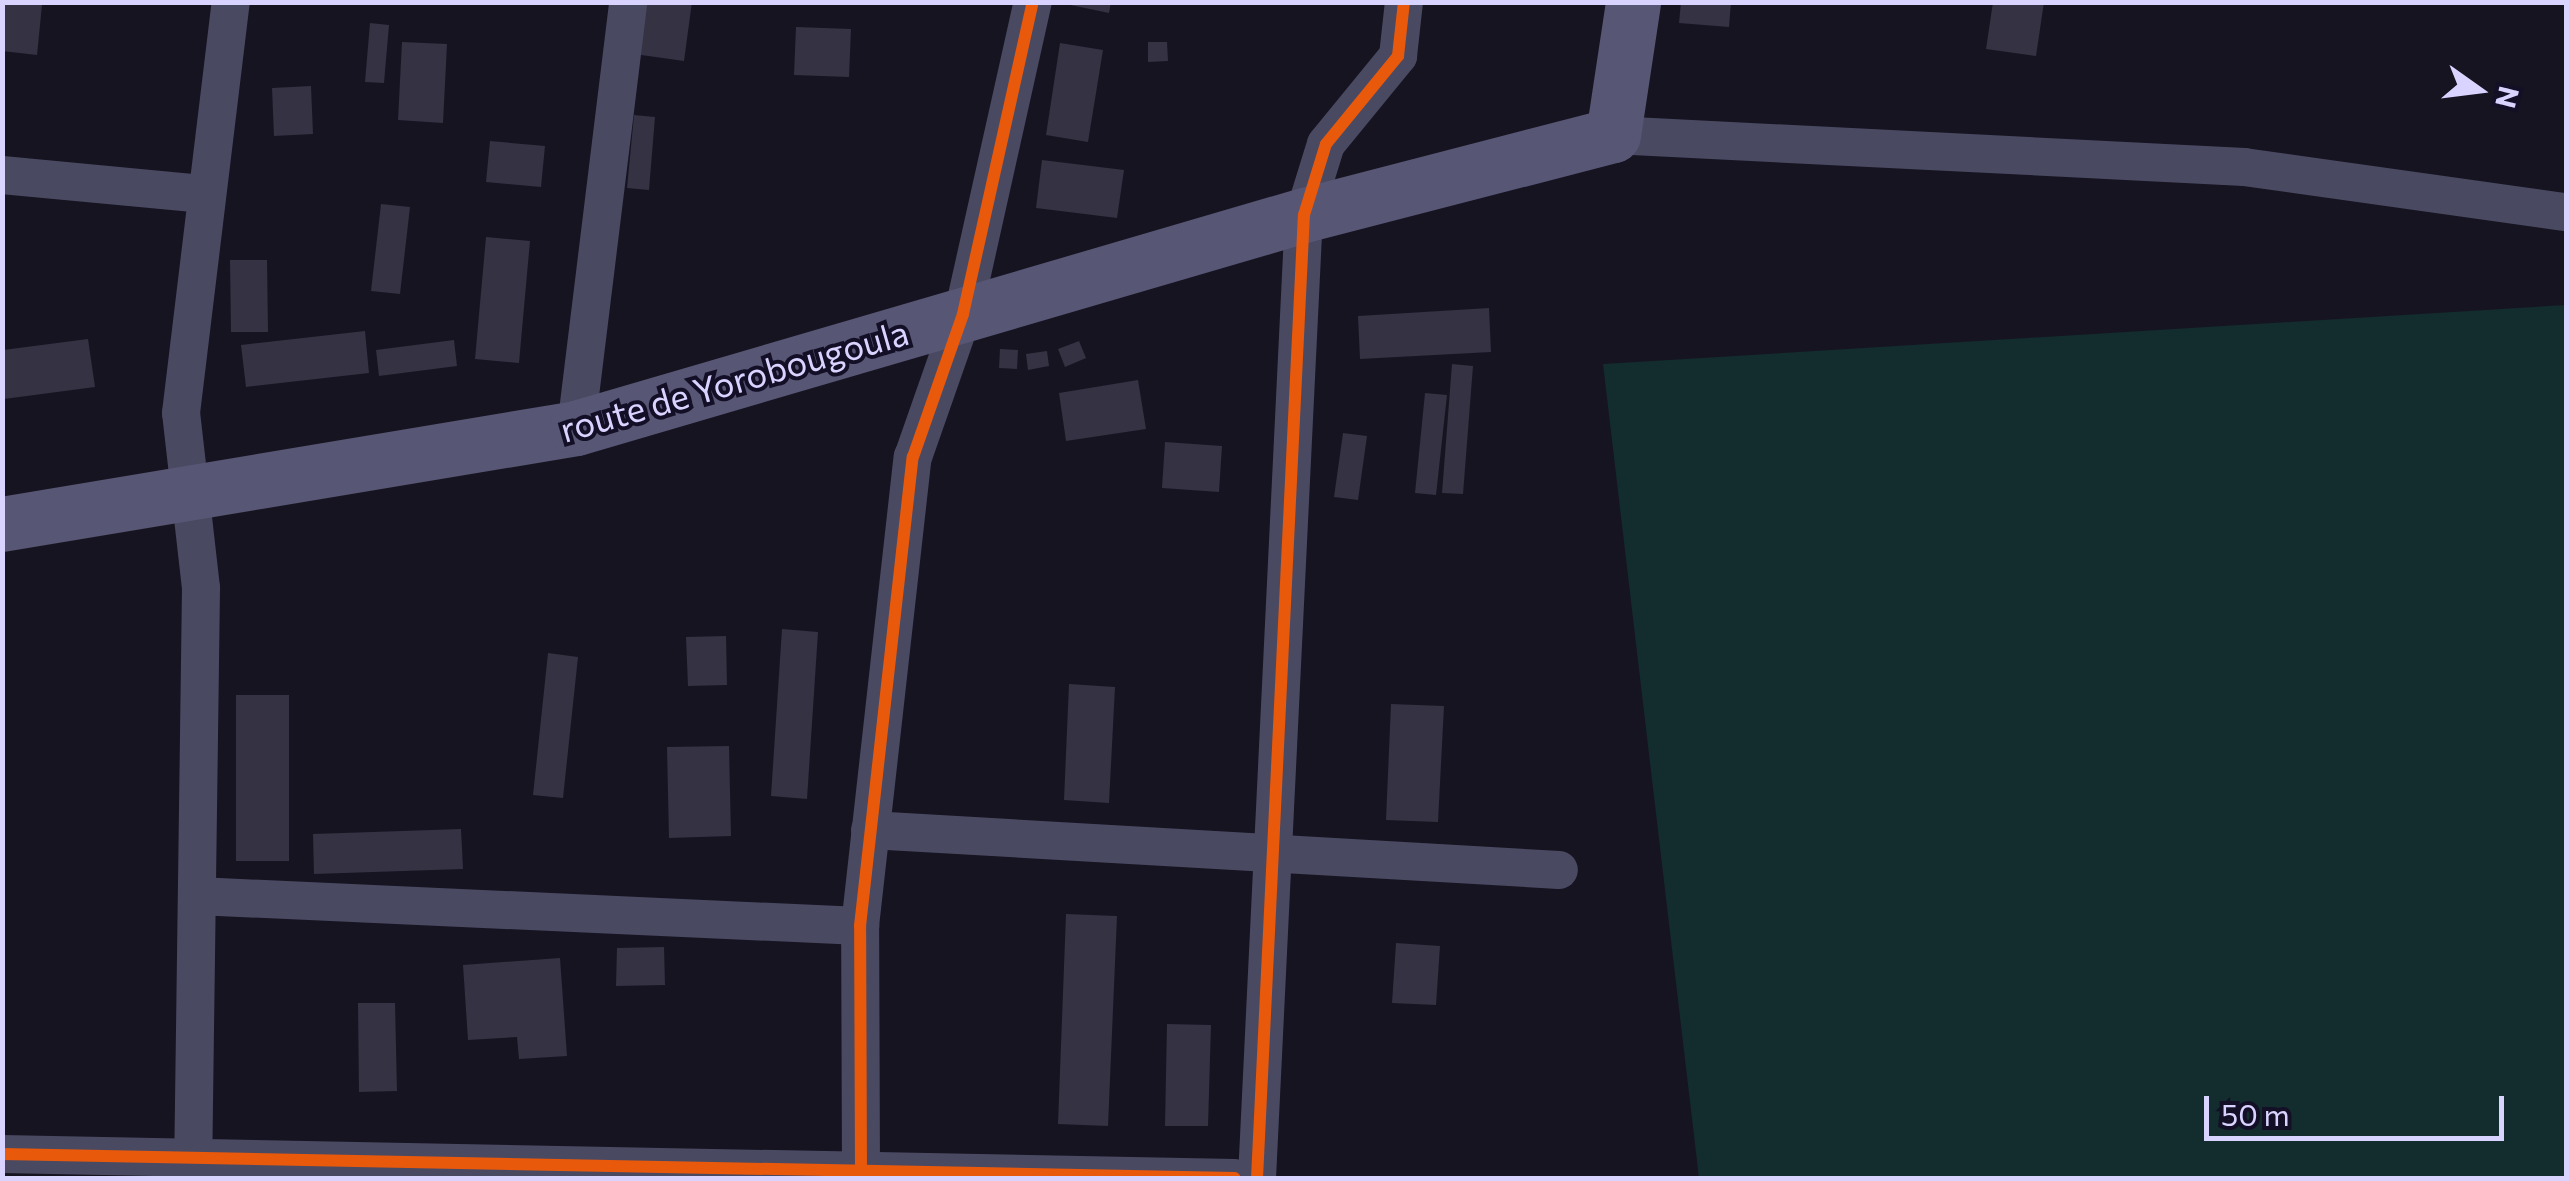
<!DOCTYPE html>
<style>
body{margin:0}
#map{position:relative;width:2569px;height:1181px;overflow:hidden;background:#161421;font-family:Commissioner,sans-serif}
div>[style]{position:absolute}
.green>*{inset:0;background:#132c2d}
.building>*{inset:0;background:#343243}
.street>*{height:38px;margin:-19px;padding:0 19px;transform-origin:19px;border-radius:19px;background:#4a4962}
.secondary>*{height:55px;margin:-27.5px;padding:0 27.5px;transform-origin:27.5px;border-radius:27.5px;background:#575674}
.cycleway>*{height:12px;margin:-6px;padding:0 6px;transform-origin:6px;border-radius:6px;background:#e8590c}
span{translate:-50% -50%;white-space:nowrap;text-align:center;line-height:1.15;-webkit-text-stroke:8px #130f26;paint-order:stroke}
.street-label{font-size:35px;color:#d9d4ff}
.frame{position:absolute;inset:0;border:5px solid #d9d4ff;pointer-events:none}
.north{position:absolute;left:2429px;top:40px;width:100px;height:100px;-webkit-text-stroke:8px #130f26;paint-order:stroke;rotate:104deg;font-size:28px;font-weight:700;line-height:40px;text-align:center;color:#d9d4ff}
.north::after{content:'';display:block;margin:auto;width:35px;height:45px;background:#d9d4ff;clip-path:polygon(50% 0,100% 100%,50% 72%,0 100%)}
.scale{position:absolute;left:2204px;top:1096px;width:300px;height:45px;box-sizing:border-box;border:5px solid #d9d4ff;border-top:0;padding-left:12px;font-size:30px;line-height:35px;white-space:nowrap;color:#d9d4ff;-webkit-text-stroke:8px #130f26;paint-order:stroke}
</style>
<div id="map">
<div class="green">
<div style="clip-path:polygon(2566px 305px,2566px 1178px,1699px 1178px,1603px 364px)"></div>
</div>
<div class="building">
<div style="clip-path:polygon(2px 2px,42px 5px,37px 55px,2px 51px)"></div>
<div style="clip-path:polygon(641px 2px,692px 2px,684px 61px,634px 54px)"></div>
<div style="clip-path:polygon(1056px 2px,1111px 2px,1109px 13px)"></div>
<div style="clip-path:polygon(1681px 2px,1731px 2px,1729px 27px,1679px 23px)"></div>
<div style="clip-path:polygon(1993px 2px,2044px 2px,2036px 56px,1986px 49px)"></div>
<div style="clip-path:polygon(370px 23px,389px 25px,384px 83px,365px 82px)"></div>
<div style="clip-path:polygon(796px 27px,851px 29px,849px 77px,794px 75px)"></div>
<div style="clip-path:polygon(402px 42px,447px 44px,443px 123px,398px 120px)"></div>
<div style="clip-path:polygon(1148px 42px,1167px 42px,1168px 61px,1148px 62px)"></div>
<div style="clip-path:polygon(1060px 43px,1103px 50px,1088px 142px,1046px 135px)"></div>
<div style="clip-path:polygon(311px 86px,313px 134px,274px 136px,272px 88px)"></div>
<div style="clip-path:polygon(634px 115px,655px 117px,649px 190px,627px 188px)"></div>
<div style="clip-path:polygon(490px 141px,545px 146px,541px 187px,486px 182px)"></div>
<div style="clip-path:polygon(1042px 160px,1124px 170px,1117px 218px,1036px 208px)"></div>
<div style="clip-path:polygon(381px 204px,410px 207px,400px 294px,371px 291px)"></div>
<div style="clip-path:polygon(486px 237px,530px 241px,519px 363px,475px 359px)"></div>
<div style="clip-path:polygon(230px 260px,267px 260px,268px 332px,231px 332px)"></div>
<div style="clip-path:polygon(1489px 308px,1491px 352px,1360px 359px,1358px 316px)"></div>
<div style="clip-path:polygon(365px 331px,369px 373px,246px 387px,241px 345px)"></div>
<div style="clip-path:polygon(88px 339px,95px 387px,4px 399px,3px 350px)"></div>
<div style="clip-path:polygon(454px 340px,457px 366px,379px 376px,376px 350px)"></div>
<div style="clip-path:polygon(1079px 341px,1086px 358px,1065px 367px,1058px 349px)"></div>
<div style="clip-path:polygon(1000px 349px,1018px 350px,1017px 369px,999px 368px)"></div>
<div style="clip-path:polygon(1047px 351px,1049px 366px,1028px 370px,1026px 354px)"></div>
<div style="clip-path:polygon(1452px 364px,1473px 366px,1463px 494px,1442px 493px)"></div>
<div style="clip-path:polygon(1138px 380px,1146px 429px,1066px 441px,1059px 393px)"></div>
<div style="clip-path:polygon(1425px 393px,1447px 395px,1436px 495px,1415px 493px)"></div>
<div style="clip-path:polygon(1343px 433px,1367px 436px,1358px 500px,1334px 497px)"></div>
<div style="clip-path:polygon(1165px 442px,1222px 446px,1219px 492px,1162px 488px)"></div>
<div style="clip-path:polygon(782px 629px,818px 632px,807px 799px,771px 796px)"></div>
<div style="clip-path:polygon(726px 636px,727px 685px,688px 686px,686px 637px)"></div>
<div style="clip-path:polygon(548px 653px,578px 657px,563px 798px,533px 795px)"></div>
<div style="clip-path:polygon(1069px 684px,1115px 687px,1109px 803px,1064px 800px)"></div>
<div style="clip-path:polygon(236px 695px,289px 695px,289px 861px,236px 861px)"></div>
<div style="clip-path:polygon(1391px 704px,1444px 706px,1438px 822px,1386px 820px)"></div>
<div style="clip-path:polygon(729px 746px,731px 836px,669px 838px,667px 747px)"></div>
<div style="clip-path:polygon(461px 829px,463px 869px,314px 874px,313px 834px)"></div>
<div style="clip-path:polygon(1066px 914px,1117px 916px,1108px 1126px,1058px 1124px)"></div>
<div style="clip-path:polygon(1396px 943px,1440px 946px,1436px 1005px,1392px 1003px)"></div>
<div style="clip-path:polygon(664px 947px,665px 985px,616px 986px,617px 948px)"></div>
<div style="clip-path:polygon(560px 958px,567px 1056px,519px 1059px,517px 1037px,468px 1040px,463px 965px)"></div>
<div style="clip-path:polygon(358px 1003px,395px 1003px,397px 1091px,359px 1092px)"></div>
<div style="clip-path:polygon(1167px 1024px,1211px 1025px,1208px 1126px,1165px 1126px)"></div>
</div>
<div class="street">
<div style="left:1613px;top:135px;width:632px;rotate:2.9deg"></div>
<div style="left:2244px;top:167px;width:325px;rotate:8deg"></div>
<div style="left:2px;top:175px;width:201px;rotate:5.4deg"></div>
<div style="left:576px;top:428px;width:429px;rotate:-83deg"></div>
<div style="left:870px;top:830px;width:690px;rotate:3.32deg"></div>
<div style="left:197px;top:896px;width:664px;rotate:2.59deg"></div>
<div style="left:2px;top:1154px;width:1233px;rotate:1.12deg"></div>
<div style="left:193px;top:1176px;width:588px;rotate:-89.22deg"></div>
<div style="left:201px;top:588px;width:176px;rotate:-96.5deg"></div>
<div style="left:181px;top:413px;width:414px;rotate:-83.1deg"></div>
<div style="left:861px;top:1178px;width:252px;rotate:-90.2deg"></div>
<div style="left:860px;top:926px;width:472px;rotate:-83.6deg"></div>
<div style="left:913px;top:457px;width:151px;rotate:-70.7deg"></div>
<div style="left:963px;top:314px;width:320px;rotate:-77.4deg"></div>
<div style="left:1257px;top:1178px;width:964px;rotate:-87.21deg"></div>
<div style="left:1304px;top:215px;width:74px;rotate:-72.8deg"></div>
<div style="left:1326px;top:144px;width:114px;rotate:-50.7deg"></div>
<div style="left:1398px;top:56px;width:54px;rotate:-83.7deg"></div>
</div>
<div class="secondary">
<div style="left:2px;top:524px;width:582px;rotate:-9.49deg"></div>
<div style="left:576px;top:428px;width:759px;rotate:-16.31deg"></div>
<div style="left:1304px;top:215px;width:319px;rotate:-14.5deg"></div>
<div style="left:1613px;top:135px;width:134px;rotate:-81.4deg"></div>
</div>
<div class="cycleway">
<div style="left:2px;top:1154px;width:1233px;rotate:1.12deg"></div>
<div style="left:861px;top:1178px;width:252px;rotate:-90.2deg"></div>
<div style="left:860px;top:926px;width:472px;rotate:-83.6deg"></div>
<div style="left:913px;top:457px;width:151px;rotate:-70.7deg"></div>
<div style="left:963px;top:314px;width:320px;rotate:-77.4deg"></div>
<div style="left:1257px;top:1178px;width:964px;rotate:-87.21deg"></div>
<div style="left:1304px;top:215px;width:74px;rotate:-72.8deg"></div>
<div style="left:1326px;top:144px;width:114px;rotate:-50.7deg"></div>
<div style="left:1398px;top:56px;width:54px;rotate:-83.7deg"></div>
</div>
<div class="street-label">
<span style="left:734px;top:380px;rotate:-16deg">route de Yorobougoula</span>
</div>
<div class="frame"></div>
<div class="north">N</div>
<div class="scale">50 m</div>
</div>
